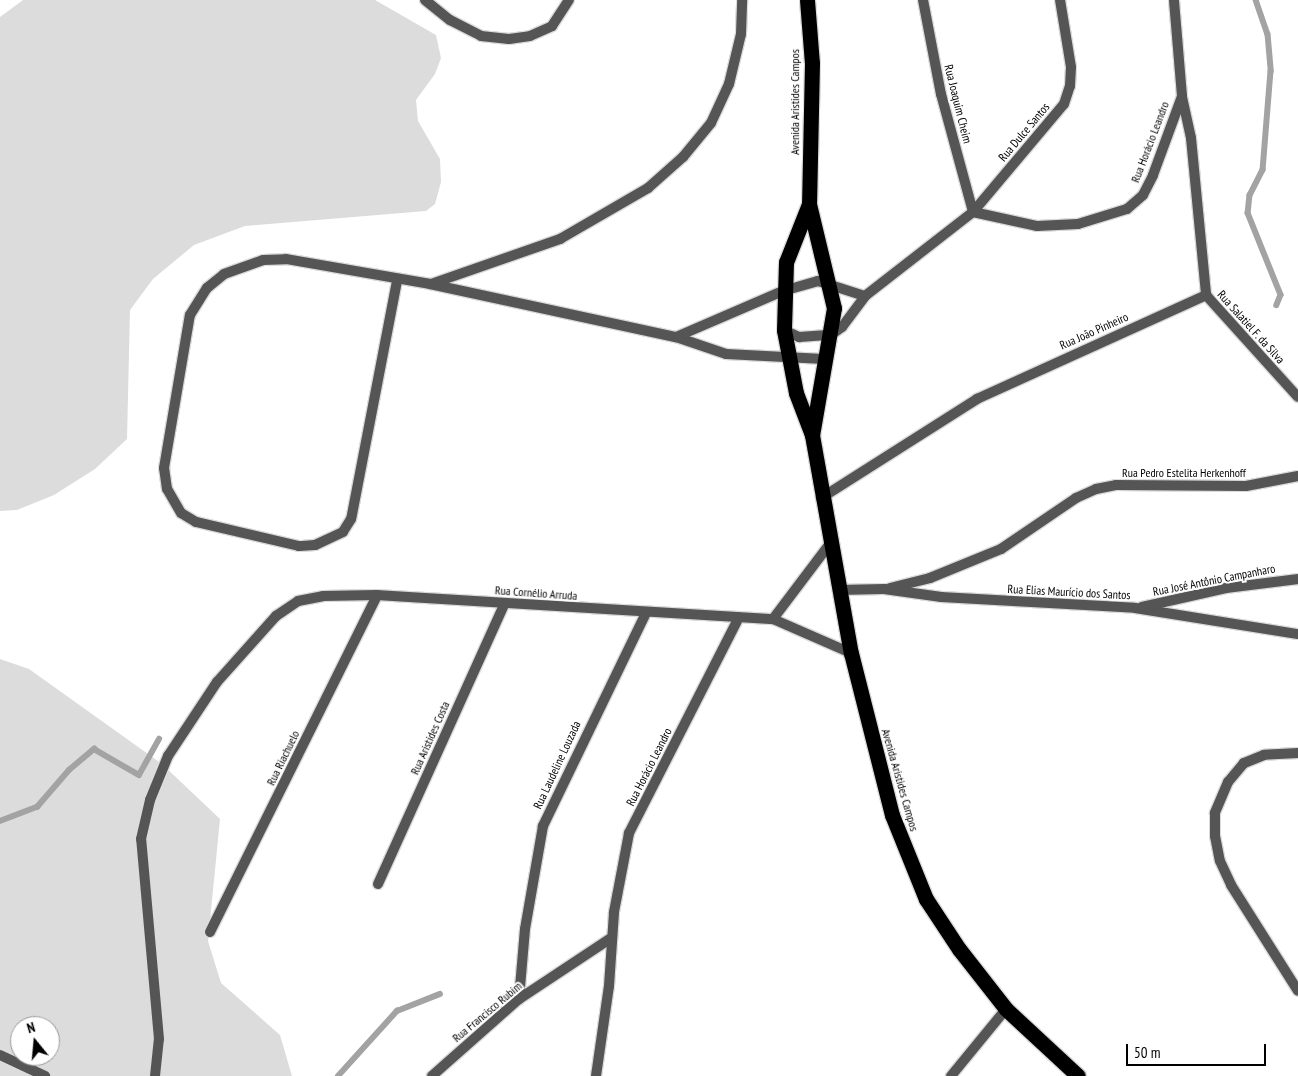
<!DOCTYPE html>
<meta charset="utf-8">
<style>
body{margin:0}
#map{position:relative;width:1298px;height:1076px;overflow:hidden;background:#fff;font-family:"PT Sans Narrow",sans-serif}
div>[style]{position:absolute}
.green>*{inset:0;background:#dcdcdc}
.stream>*{height:5.5px;margin:-2.75px;padding:0 2.75px;transform-origin:2.75px;border-radius:2.75px;background:#a3a3a3}
.roads{filter:drop-shadow(1px 0 #dbdbdb) drop-shadow(-1px 0 #dbdbdb) drop-shadow(0 1px #dbdbdb) drop-shadow(0 -1px #dbdbdb)}
.lane>*{height:10px;margin:-5px;padding:0 5px;transform-origin:5px;border-radius:5px;background:#555}
.street>*{height:10px;margin:-5px;padding:0 5px;transform-origin:5px;border-radius:5px;background:#555}
.highway>*{height:15px;margin:-7.5px;padding:0 7.5px;transform-origin:7.5px;border-radius:7.5px;background:#000}
span{translate:-50% -50%;white-space:nowrap;text-align:center;line-height:1.15;-webkit-text-stroke:4px #fff;paint-order:stroke}
.street-label{font-size:12px;color:#000}
.north{position:absolute;left:10px;top:1016px;width:50px;height:50px;box-sizing:border-box;background:#fff;border:1px solid #999;border-radius:50%;rotate:343deg;font-size:14px;font-weight:700;line-height:20px;text-align:center;color:#000}
.north::after{content:'';display:block;margin:auto;width:18px;height:22px;background:#000;clip-path:polygon(50% 0,100% 100%,50% 72%,0 100%)}
.scale{position:absolute;left:1126px;top:1044px;width:140px;height:22px;box-sizing:border-box;border:2px solid #000;border-top:0;padding-left:6px;font-size:15px;line-height:18px;white-space:nowrap;color:#000;-webkit-text-stroke:4px #fff;paint-order:stroke}
</style>
<div id="map">
<div class="green">
<div style="clip-path:polygon(23px 0,375px 0,436px 35px,441px 58px,435px 74px,416px 100px,418px 121px,440px 159px,441px 182px,435px 204px,426px 211px,245px 226px,194px 245px,153px 279px,130px 310px,127px 439px,95px 469px,54px 495px,17px 510px,0 511px,0 17px)"></div>
<div style="clip-path:polygon(evenodd,0 659px,29px 669px,162px 764px,220px 819px,208px 941px,221px 983px,280px 1035px,292px 1076px,0 1076px,0 659px,20px 1026px,50px 1026px,50px 1056px,20px 1056px,20px 1026px)"></div>
</div>
<div class="stream">
<div style="left:1256px;top:0;width:36px;rotate:71deg"></div>
<div style="left:1268px;top:34px;width:37px;rotate:85deg"></div>
<div style="left:1271px;top:71px;width:99px;rotate:94.6deg"></div>
<div style="left:1263px;top:170px;width:28px;rotate:117deg"></div>
<div style="left:1250px;top:195px;width:18px;rotate:96deg"></div>
<div style="left:1248px;top:213px;width:88px;rotate:68.1deg"></div>
<div style="left:1281px;top:295px;width:11px;rotate:112deg"></div>
<div style="left:0;top:821px;width:40px;rotate:-21deg"></div>
<div style="left:37px;top:807px;width:49px;rotate:-49.1deg"></div>
<div style="left:69px;top:770px;width:33px;rotate:-40deg"></div>
<div style="left:94px;top:749px;width:52px;rotate:30deg"></div>
<div style="left:139px;top:775px;width:41px;rotate:-60.9deg"></div>
<div style="left:338px;top:1076px;width:88px;rotate:-47.8deg"></div>
<div style="left:397px;top:1011px;width:46px;rotate:-21.6deg"></div>
</div>
<div class="roads">
<div class="lane">
<div style="left:397px;top:281px;width:242px;rotate:100.9deg"></div>
<div style="left:351px;top:519px;width:15px;rotate:122deg"></div>
<div style="left:343px;top:532px;width:31px;rotate:155deg"></div>
<div style="left:315px;top:545px;width:16px;rotate:176deg"></div>
<div style="left:299px;top:546px;width:106px;rotate:-166.9deg"></div>
<div style="left:196px;top:522px;width:17px;rotate:-149deg"></div>
<div style="left:181px;top:513px;width:28px;rotate:-120deg"></div>
<div style="left:167px;top:489px;width:21px;rotate:-98deg"></div>
<div style="left:164px;top:468px;width:155px;rotate:-80.4deg"></div>
<div style="left:190px;top:315px;width:32px;rotate:-58deg"></div>
<div style="left:207px;top:288px;width:22px;rotate:-39deg"></div>
<div style="left:224px;top:274px;width:41px;rotate:-19.7deg"></div>
<div style="left:263px;top:260px;width:23px;rotate:-2deg"></div>
<div style="left:286px;top:259px;width:146px;rotate:9.8deg"></div>
<div style="left:430px;top:284px;width:252px;rotate:12.2deg"></div>
<div style="left:676px;top:337px;width:53px;rotate:18.8deg"></div>
<div style="left:726px;top:354px;width:98px;rotate:2.9deg"></div>
<div style="left:431px;top:284px;width:137px;rotate:-19.2deg"></div>
<div style="left:560px;top:239px;width:102px;rotate:-30.1deg"></div>
<div style="left:648px;top:188px;width:47px;rotate:-41.5deg"></div>
<div style="left:683px;top:157px;width:44px;rotate:-50.5deg"></div>
<div style="left:711px;top:123px;width:43px;rotate:-65.2deg"></div>
<div style="left:729px;top:84px;width:51px;rotate:-76.5deg"></div>
<div style="left:741px;top:34px;width:34px;rotate:-88deg"></div>
<div style="left:676px;top:337px;width:116px;rotate:-23.3deg"></div>
</div>
<div class="street">
<div style="left:425px;top:0;width:32px;rotate:39deg"></div>
<div style="left:450px;top:20px;width:35px;rotate:27deg"></div>
<div style="left:481px;top:36px;width:28px;rotate:6deg"></div>
<div style="left:509px;top:39px;width:21px;rotate:-8deg"></div>
<div style="left:530px;top:36px;width:24px;rotate:-24deg"></div>
<div style="left:552px;top:26px;width:31px;rotate:-57deg"></div>
<div style="left:923px;top:0;width:96px;rotate:79.2deg"></div>
<div style="left:941px;top:94px;width:122px;rotate:74.8deg"></div>
<div style="left:1182px;top:97px;width:42px;rotate:77.6deg"></div>
<div style="left:1191px;top:138px;width:158px;rotate:84.5deg"></div>
<div style="left:973px;top:212px;width:141px;rotate:-49.9deg"></div>
<div style="left:1064px;top:104px;width:19px;rotate:-72deg"></div>
<div style="left:1070px;top:86px;width:19px;rotate:-87deg"></div>
<div style="left:1071px;top:67px;width:68px;rotate:-99.3deg"></div>
<div style="left:783px;top:291px;width:36px;rotate:-16deg"></div>
<div style="left:818px;top:281px;width:49px;rotate:17.7deg"></div>
<div style="left:1206px;top:295px;width:137px;rotate:48deg"></div>
<div style="left:784px;top:330px;width:17px;rotate:25deg"></div>
<div style="left:799px;top:337px;width:32px;rotate:-4deg"></div>
<div style="left:831px;top:335px;width:14px;rotate:-36deg"></div>
<div style="left:842px;top:327px;width:39px;rotate:-53deg"></div>
<div style="left:865px;top:296px;width:137px;rotate:-37.9deg"></div>
<div style="left:973px;top:212px;width:66px;rotate:12.3deg"></div>
<div style="left:1037px;top:226px;width:41px;rotate:-2.8deg"></div>
<div style="left:1078px;top:224px;width:51px;rotate:-17deg"></div>
<div style="left:1127px;top:209px;width:21px;rotate:-41deg"></div>
<div style="left:1143px;top:195px;width:22px;rotate:-63deg"></div>
<div style="left:1153px;top:175px;width:84px;rotate:-69.8deg"></div>
<div style="left:1182px;top:96px;width:96px;rotate:-94.8deg"></div>
<div style="left:821px;top:498px;width:185px;rotate:-32.4deg"></div>
<div style="left:977px;top:399px;width:252px;rotate:-24.4deg"></div>
<div style="left:890px;top:588px;width:41px;rotate:-14deg"></div>
<div style="left:930px;top:578px;width:77px;rotate:-22.2deg"></div>
<div style="left:1001px;top:549px;width:91px;rotate:-34.2deg"></div>
<div style="left:1076px;top:498px;width:22px;rotate:-24deg"></div>
<div style="left:1096px;top:489px;width:20px;rotate:-11deg"></div>
<div style="left:1116px;top:485px;width:130px;rotate:0.4deg"></div>
<div style="left:1246px;top:486px;width:53px;rotate:-10.9deg"></div>
<div style="left:838px;top:590px;width:46px;rotate:-1.2deg"></div>
<div style="left:884px;top:589px;width:58px;rotate:8deg"></div>
<div style="left:941px;top:597px;width:194px;rotate:3.2deg"></div>
<div style="left:1135px;top:608px;width:165px;rotate:9.1deg"></div>
<div style="left:1142px;top:607px;width:86px;rotate:-12.7deg"></div>
<div style="left:1226px;top:588px;width:73px;rotate:-7.1deg"></div>
<div style="left:773px;top:619px;width:93px;rotate:-52.9deg"></div>
<div style="left:1298px;top:753px;width:34px;rotate:177deg"></div>
<div style="left:1264px;top:755px;width:22px;rotate:158deg"></div>
<div style="left:1244px;top:763px;width:25px;rotate:130deg"></div>
<div style="left:1228px;top:782px;width:34px;rotate:113deg"></div>
<div style="left:1215px;top:813px;width:23px;rotate:90deg"></div>
<div style="left:1215px;top:836px;width:25px;rotate:79deg"></div>
<div style="left:1220px;top:861px;width:26px;rotate:65deg"></div>
<div style="left:1231px;top:885px;width:125px;rotate:57.7deg"></div>
<div style="left:378px;top:884px;width:308px;rotate:-65.7deg"></div>
<div style="left:210px;top:932px;width:376px;rotate:-63.6deg"></div>
<div style="left:519px;top:999px;width:70px;rotate:-85.1deg"></div>
<div style="left:525px;top:929px;width:105px;rotate:-80.1deg"></div>
<div style="left:543px;top:826px;width:237px;rotate:-64.2deg"></div>
<div style="left:0;top:1055px;width:50px;rotate:25deg"></div>
<div style="left:155px;top:1076px;width:37px;rotate:-84deg"></div>
<div style="left:159px;top:1039px;width:201px;rotate:-95.1deg"></div>
<div style="left:141px;top:839px;width:40px;rotate:-77deg"></div>
<div style="left:150px;top:800px;width:48px;rotate:-67.8deg"></div>
<div style="left:168px;top:756px;width:89px;rotate:-56.5deg"></div>
<div style="left:217px;top:682px;width:89px;rotate:-48.2deg"></div>
<div style="left:276px;top:616px;width:27px;rotate:-34deg"></div>
<div style="left:298px;top:601px;width:25px;rotate:-11deg"></div>
<div style="left:323px;top:596px;width:54px;rotate:-1.1deg"></div>
<div style="left:377px;top:595px;width:397px;rotate:3.5deg"></div>
<div style="left:773px;top:619px;width:85px;rotate:23.6deg"></div>
<div style="left:432px;top:1076px;width:116px;rotate:-41.5deg"></div>
<div style="left:519px;top:999px;width:110px;rotate:-33.5deg"></div>
<div style="left:596px;top:1076px;width:91px;rotate:-81.8deg"></div>
<div style="left:609px;top:986px;width:74px;rotate:-86.1deg"></div>
<div style="left:614px;top:912px;width:80px;rotate:-79.2deg"></div>
<div style="left:629px;top:833px;width:242px;rotate:-63deg"></div>
<div style="left:951px;top:1076px;width:87px;rotate:-50.6deg"></div>
</div>
<div class="highway">
<div style="left:807px;top:0;width:63px;rotate:85.5deg"></div>
<div style="left:812px;top:63px;width:141px;rotate:91.2deg"></div>
<div style="left:809px;top:204px;width:107px;rotate:76.5deg"></div>
<div style="left:834px;top:308px;width:129px;rotate:99.8deg"></div>
<div style="left:809px;top:204px;width:62px;rotate:111.6deg"></div>
<div style="left:786px;top:262px;width:68px;rotate:91.7deg"></div>
<div style="left:784px;top:330px;width:64px;rotate:79.2deg"></div>
<div style="left:796px;top:393px;width:45px;rotate:69.1deg"></div>
<div style="left:812px;top:435px;width:221px;rotate:79.9deg"></div>
<div style="left:851px;top:653px;width:167px;rotate:75.8deg"></div>
<div style="left:892px;top:815px;width:91px;rotate:68deg"></div>
<div style="left:926px;top:899px;width:60px;rotate:56.6deg"></div>
<div style="left:959px;top:949px;width:76px;rotate:51.9deg"></div>
<div style="left:1006px;top:1009px;width:98px;rotate:42.9deg"></div>
</div>
</div>
<div class="street-label">
<span style="left:795px;top:102px;rotate:-90deg">Avenida Aristides Campos</span>
<span style="left:958px;top:104px;rotate:76deg">Rua Joaquim Cheim</span>
<span style="left:1024px;top:132px;rotate:-50deg">Rua Dulce Santos</span>
<span style="left:1150px;top:142px;rotate:-69deg">Rua Horácio Leandro</span>
<span style="left:1251px;top:327px;rotate:48deg">Rua Salatiel F. da Silva</span>
<span style="left:1094px;top:331px;rotate:-24deg">Rua João Pinheiro</span>
<span style="left:1184px;top:473px">Rua Pedro Estelita Herkenhoff</span>
<span style="left:1214px;top:580px;rotate:-11deg">Rua José Antônio Campanharo</span>
<span style="left:1069px;top:592px;rotate:3deg">Rua Elias Maurício dos Santos</span>
<span style="left:536px;top:593px;rotate:4deg">Rua Cornélio Arruda</span>
<span style="left:430px;top:738px;rotate:-66deg">Rua Aristídes Costa</span>
<span style="left:283px;top:758px;rotate:-64deg">Rua Riachuelo</span>
<span style="left:557px;top:765px;rotate:-65deg">Rua Laudeline Louzada</span>
<span style="left:649px;top:767px;rotate:-63deg">Rua Horácio Leandro</span>
<span style="left:900px;top:780px;rotate:74deg">Avenida Aristides Campos</span>
<span style="left:487px;top:1012px;rotate:-40deg">Rua Francisco Rubim</span>
</div>
<div class="north">N</div>
<div class="scale">50 m</div>
</div>
